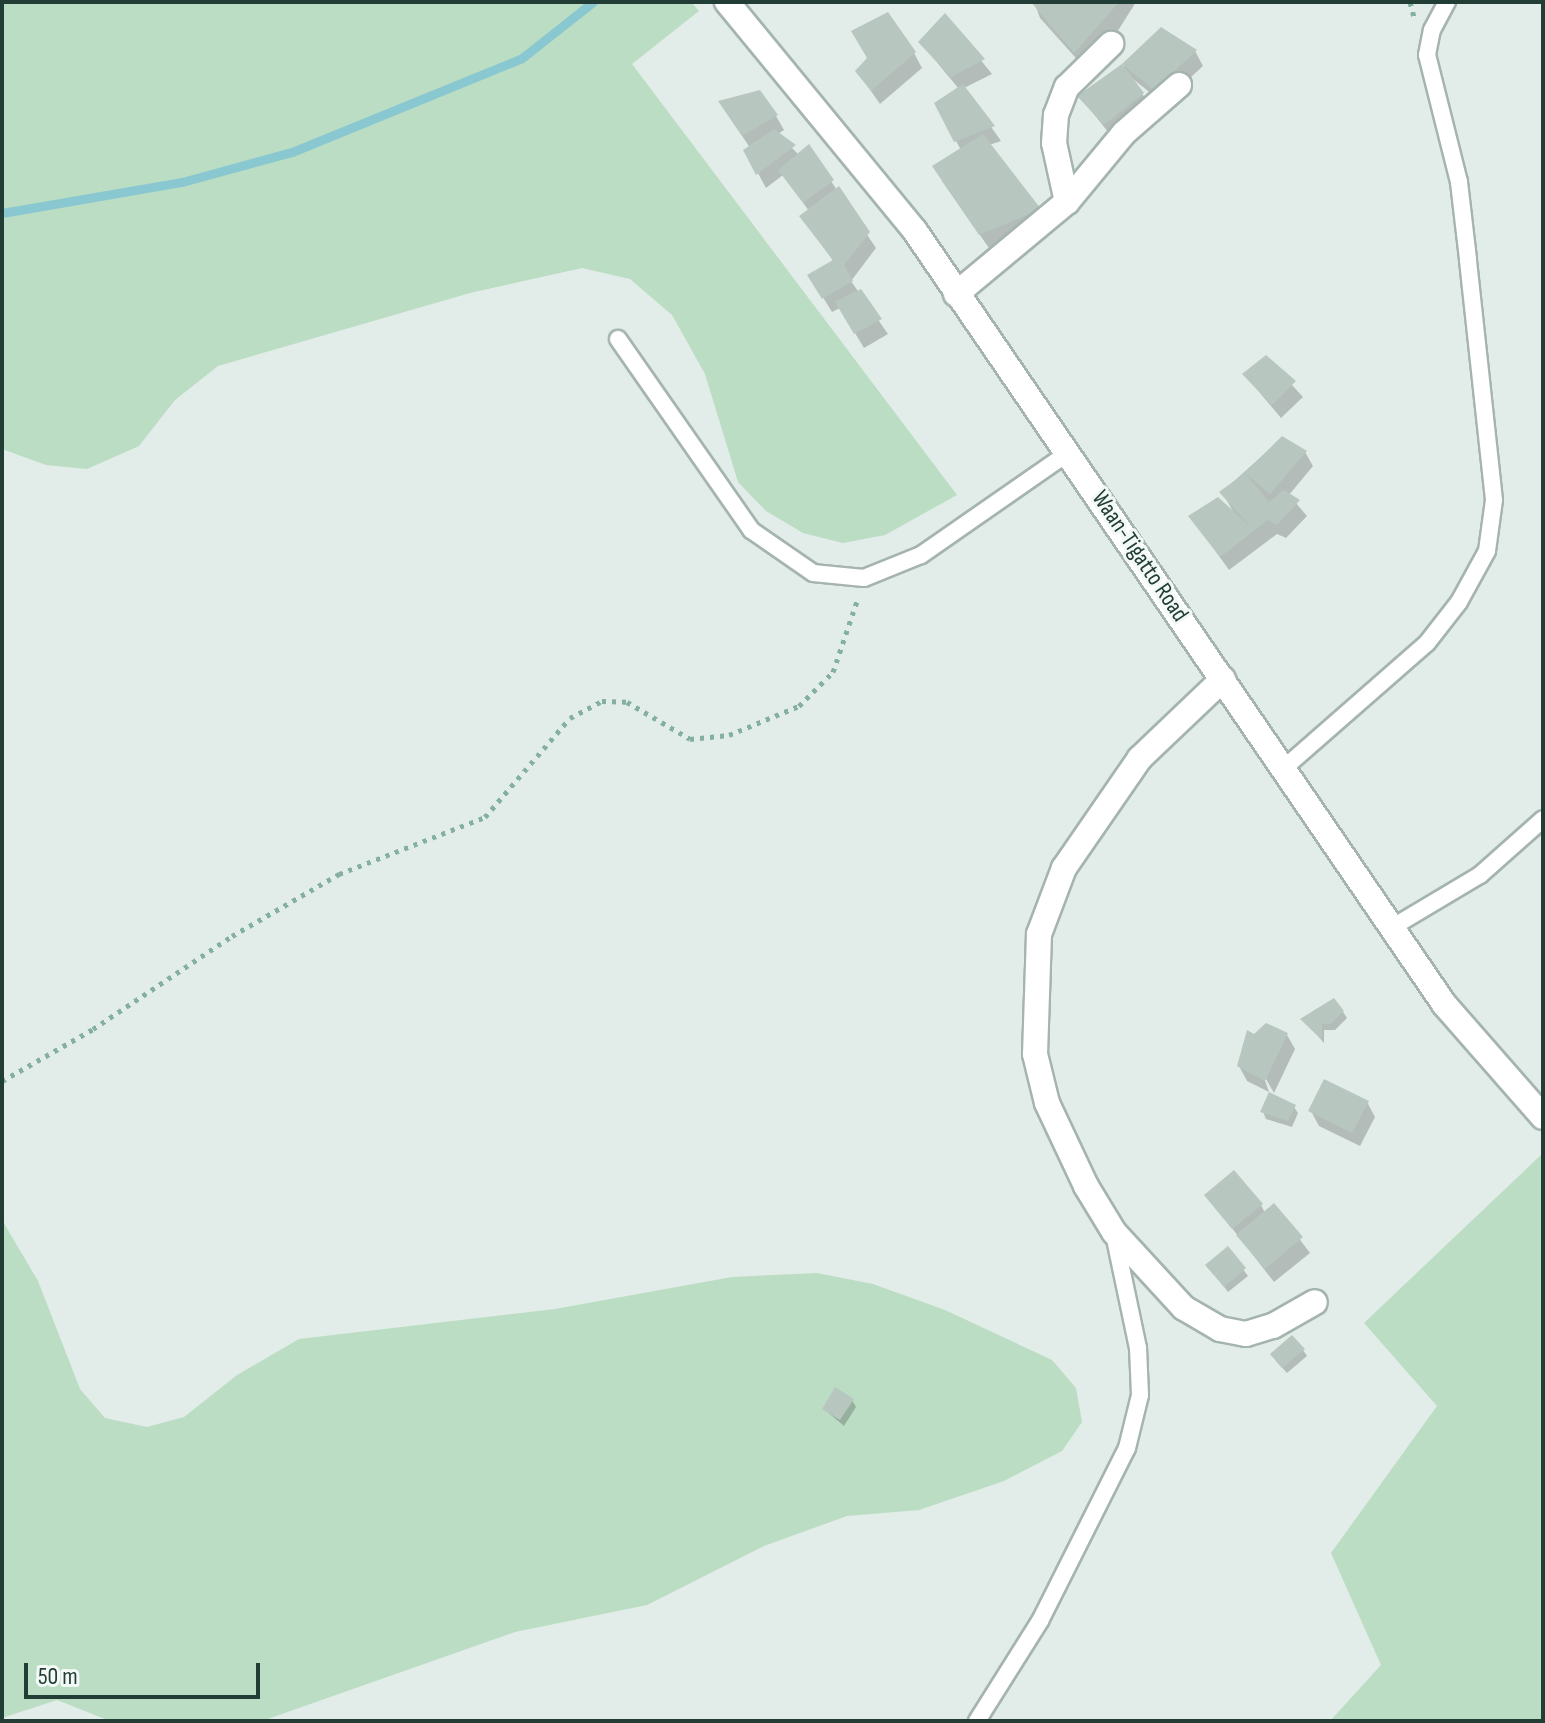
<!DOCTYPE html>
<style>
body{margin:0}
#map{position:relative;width:1545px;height:1723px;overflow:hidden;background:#e2ece8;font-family:"Sofia Sans Condensed",sans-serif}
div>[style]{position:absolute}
.green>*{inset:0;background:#bbddc3}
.shadow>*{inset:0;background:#0003}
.stream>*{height:9px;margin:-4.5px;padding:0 4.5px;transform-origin:4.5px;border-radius:4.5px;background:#8ac8d1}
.building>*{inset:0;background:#b7c7c0}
.path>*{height:5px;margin-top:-2.5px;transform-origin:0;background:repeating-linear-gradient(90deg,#83b0a0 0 4px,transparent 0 10px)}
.roads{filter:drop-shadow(2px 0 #a5b4af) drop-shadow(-2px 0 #a5b4af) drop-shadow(0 2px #a5b4af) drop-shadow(0 -2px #a5b4af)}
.lane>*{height:16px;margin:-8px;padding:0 8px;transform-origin:8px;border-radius:8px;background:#fff}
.street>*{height:24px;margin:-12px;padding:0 12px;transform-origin:12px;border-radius:12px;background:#fff}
.secondary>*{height:24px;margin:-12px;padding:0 12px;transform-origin:12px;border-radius:12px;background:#fff}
span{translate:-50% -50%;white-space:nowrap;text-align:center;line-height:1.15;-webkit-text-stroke:6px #f3f9f6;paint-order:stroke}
.street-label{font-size:24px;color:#223d35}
.frame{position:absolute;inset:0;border:4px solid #223d35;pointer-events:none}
.scale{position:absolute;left:24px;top:1663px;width:236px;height:36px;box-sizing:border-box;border:4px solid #223d35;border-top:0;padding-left:10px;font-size:24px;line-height:28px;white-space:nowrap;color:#223d35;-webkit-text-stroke:6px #f3f9f6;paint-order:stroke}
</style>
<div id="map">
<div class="green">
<div style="clip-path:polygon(2px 2px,691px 2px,699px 11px,632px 64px,957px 495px,885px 535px,843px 543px,803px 533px,766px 511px,738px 482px,705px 374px,672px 315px,630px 279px,582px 268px,470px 293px,218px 366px,175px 400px,139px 446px,87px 469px,46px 465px,2px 449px)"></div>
<div style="clip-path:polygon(1543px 1153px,1543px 1721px,1330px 1721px,1381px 1665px,1331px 1553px,1437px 1406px,1364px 1323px)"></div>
<div style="clip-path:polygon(2px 1220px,38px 1281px,80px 1389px,105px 1418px,147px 1427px,184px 1417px,237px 1375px,299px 1339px,555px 1309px,732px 1277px,817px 1273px,873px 1284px,945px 1310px,1052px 1360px,1076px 1388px,1082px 1422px,1062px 1451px,1004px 1481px,919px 1510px,847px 1516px,764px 1546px,647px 1605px,515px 1632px,262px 1721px,110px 1721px,57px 1700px,2px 1718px)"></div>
</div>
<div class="shadow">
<div style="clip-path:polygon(1034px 2px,1136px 2px,1114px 37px,1083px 66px,1040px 18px)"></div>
<div style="clip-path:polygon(945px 16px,992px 74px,964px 88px,1001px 141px,989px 145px,1047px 224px,989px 248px,942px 181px,961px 150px,956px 141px,959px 89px,920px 42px)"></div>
<div style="clip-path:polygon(1161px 29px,1195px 51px,1203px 66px,1163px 103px,1133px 79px,1151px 108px,1113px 138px,1080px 97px,1124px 66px)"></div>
<div style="clip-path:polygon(914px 53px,922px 68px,880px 104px,857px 71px,870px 58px)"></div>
<div style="clip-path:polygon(729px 116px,776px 116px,784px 130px,778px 134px,799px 155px,808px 147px,876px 248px,851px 281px,888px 334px,864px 348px,840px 308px,832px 312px,810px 276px,834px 262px,801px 216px,809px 211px,783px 175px,766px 188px,746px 151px,750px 148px)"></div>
<div style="clip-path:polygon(1266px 357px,1303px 397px,1281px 418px,1244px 374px)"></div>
<div style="clip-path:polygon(1282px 438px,1305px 452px,1313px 466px,1289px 495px,1307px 516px,1286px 538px,1277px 534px,1229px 570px,1191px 517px,1234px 513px,1222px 492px)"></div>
<div style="clip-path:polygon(1343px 1012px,1347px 1018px,1335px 1030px,1324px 1030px,1324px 1043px,1303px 1019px)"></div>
<div style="clip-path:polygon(1287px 1035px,1295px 1049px,1274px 1093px,1262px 1072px,1269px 1092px,1247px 1081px,1239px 1066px,1255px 1037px)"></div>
<div style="clip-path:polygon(1367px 1102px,1375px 1117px,1360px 1146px,1319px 1126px,1311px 1111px)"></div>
<div style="clip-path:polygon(1294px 1107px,1298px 1113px,1292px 1127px,1266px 1119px,1263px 1112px)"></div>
<div style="clip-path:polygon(1207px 1196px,1261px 1205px,1265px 1213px,1274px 1205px,1310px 1253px,1274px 1282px)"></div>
<div style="clip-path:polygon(1227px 1248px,1248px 1276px,1228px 1292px,1212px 1271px)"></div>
<div style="clip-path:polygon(1303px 1350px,1307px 1356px,1287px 1373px,1276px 1361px)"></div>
<div style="clip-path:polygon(852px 1400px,856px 1407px,844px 1426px,824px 1409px)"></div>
</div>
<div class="stream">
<div style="left:2px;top:213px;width:183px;rotate:-9.8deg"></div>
<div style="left:182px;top:182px;width:114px;rotate:-15.3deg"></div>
<div style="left:292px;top:152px;width:248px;rotate:-22.2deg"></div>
<div style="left:522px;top:58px;width:90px;rotate:-38.3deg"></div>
</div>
<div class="building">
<div style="clip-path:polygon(1031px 2px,1119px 2px,1074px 53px)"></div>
<div style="clip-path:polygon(888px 12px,916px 52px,871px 91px,855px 71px,867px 58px,851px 31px)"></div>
<div style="clip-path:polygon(945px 13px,985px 59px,951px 77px,918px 42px)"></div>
<div style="clip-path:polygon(1161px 27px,1197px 50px,1154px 90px,1122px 64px,1144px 93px,1104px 125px,1077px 96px,1122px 64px)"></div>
<div style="clip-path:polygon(963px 84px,995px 126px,954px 142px,934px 103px)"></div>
<div style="clip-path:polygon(760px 90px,778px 115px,742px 136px,718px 101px)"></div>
<div style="clip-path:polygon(774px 129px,796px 145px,756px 175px,743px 150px)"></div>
<div style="clip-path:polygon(983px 134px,1041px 209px,979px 235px,932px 166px)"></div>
<div style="clip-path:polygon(809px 144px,834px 180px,803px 203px,778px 170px)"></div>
<div style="clip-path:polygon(839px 186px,870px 232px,844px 265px,853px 281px,822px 299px,807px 275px,833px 260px,799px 216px)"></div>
<div style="clip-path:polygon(861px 289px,882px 319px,854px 334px,835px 302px)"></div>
<div style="clip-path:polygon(1266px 355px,1296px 381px,1272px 405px,1242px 374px)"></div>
<div style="clip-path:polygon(1282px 436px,1307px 451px,1270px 494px,1245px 473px)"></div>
<div style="clip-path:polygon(1245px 473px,1269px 502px,1284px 490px,1300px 500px,1277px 525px,1268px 520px,1220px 557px,1188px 516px,1218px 497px,1253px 529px,1219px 492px)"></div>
<div style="clip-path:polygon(1334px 998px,1344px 1011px,1331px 1024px,1322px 1024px,1322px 1040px,1300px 1019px)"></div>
<div style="clip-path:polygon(1266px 1023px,1288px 1033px,1265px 1081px,1237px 1066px,1247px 1030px,1254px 1034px)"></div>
<div style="clip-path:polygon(1324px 1079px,1369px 1101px,1352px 1133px,1308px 1111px)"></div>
<div style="clip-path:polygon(1269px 1092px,1296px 1105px,1288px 1121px,1260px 1112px)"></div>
<div style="clip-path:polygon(1234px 1170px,1263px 1204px,1232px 1229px,1204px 1195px)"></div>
<div style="clip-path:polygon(1274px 1203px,1303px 1237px,1265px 1269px,1236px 1235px)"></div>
<div style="clip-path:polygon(1228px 1246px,1246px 1268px,1224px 1287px,1205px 1265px)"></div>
<div style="clip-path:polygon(1292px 1335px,1305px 1349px,1282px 1368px,1270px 1354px)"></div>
<div style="clip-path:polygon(835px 1387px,854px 1399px,840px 1420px,822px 1409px)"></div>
</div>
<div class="path">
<div style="left:1410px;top:2px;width:16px;rotate:75deg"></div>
<div style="left:2px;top:1081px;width:105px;rotate:-29.7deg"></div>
<div style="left:93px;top:1029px;width:167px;rotate:-33.8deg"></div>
<div style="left:232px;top:936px;width:124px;rotate:-30.1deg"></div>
<div style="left:339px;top:874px;width:157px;rotate:-21.3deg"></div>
<div style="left:485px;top:817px;width:130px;rotate:-49.4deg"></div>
<div style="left:570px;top:718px;width:36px;rotate:-28deg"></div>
<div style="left:602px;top:701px;width:25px;rotate:2deg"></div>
<div style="left:627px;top:702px;width:73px;rotate:30.4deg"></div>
<div style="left:690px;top:739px;width:39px;rotate:-6deg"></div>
<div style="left:729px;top:735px;width:76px;rotate:-22.5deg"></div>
<div style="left:799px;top:706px;width:48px;rotate:-45deg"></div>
<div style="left:833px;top:672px;width:78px;rotate:-71.3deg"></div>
</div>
<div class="roads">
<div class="lane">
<div style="left:618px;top:339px;width:233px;rotate:55.1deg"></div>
<div style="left:751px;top:530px;width:75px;rotate:34.7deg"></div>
<div style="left:813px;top:573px;width:51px;rotate:5.6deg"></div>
<div style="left:864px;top:578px;width:61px;rotate:-22deg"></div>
<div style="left:921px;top:555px;width:180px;rotate:-34.8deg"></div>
<div style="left:1283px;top:769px;width:191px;rotate:-41.2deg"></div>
<div style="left:1427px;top:643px;width:52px;rotate:-52deg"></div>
<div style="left:1459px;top:602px;width:58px;rotate:-61.2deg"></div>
<div style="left:1487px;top:551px;width:51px;rotate:-82.2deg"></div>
<div style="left:1494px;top:500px;width:242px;rotate:-96.2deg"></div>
<div style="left:1468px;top:259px;width:78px;rotate:-96.7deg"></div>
<div style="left:1459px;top:182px;width:131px;rotate:-104.1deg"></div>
<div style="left:1427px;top:55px;width:25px;rotate:-79deg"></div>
<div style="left:1432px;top:30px;width:32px;rotate:-62deg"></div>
<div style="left:1391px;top:928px;width:104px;rotate:-30.8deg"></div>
<div style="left:1480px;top:875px;width:84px;rotate:-41.6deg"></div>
<div style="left:977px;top:1721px;width:118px;rotate:-57.8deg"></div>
<div style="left:1040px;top:1621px;width:194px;rotate:-63.3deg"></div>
<div style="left:1127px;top:1448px;width:55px;rotate:-76.2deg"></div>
<div style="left:1140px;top:1395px;width:47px;rotate:-92.4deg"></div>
<div style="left:1138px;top:1348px;width:116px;rotate:-101.9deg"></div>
</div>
<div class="street">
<div style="left:1067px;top:202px;width:60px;rotate:-102.4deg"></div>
<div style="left:1054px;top:143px;width:28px;rotate:-86deg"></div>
<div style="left:1056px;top:115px;width:30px;rotate:-69deg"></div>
<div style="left:1067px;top:87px;width:62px;rotate:-44.3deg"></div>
<div style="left:956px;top:294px;width:144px;rotate:-39.7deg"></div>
<div style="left:1067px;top:202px;width:89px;rotate:-50.4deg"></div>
<div style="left:1124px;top:133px;width:73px;rotate:-41.1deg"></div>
<div style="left:1223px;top:679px;width:115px;rotate:136.4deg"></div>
<div style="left:1140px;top:758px;width:134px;rotate:124.6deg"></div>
<div style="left:1064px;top:868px;width:71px;rotate:110.7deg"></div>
<div style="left:1039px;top:934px;width:120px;rotate:91.9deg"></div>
<div style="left:1035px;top:1054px;width:50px;rotate:76.2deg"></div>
<div style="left:1047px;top:1103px;width:92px;rotate:64.8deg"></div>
<div style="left:1086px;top:1186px;width:54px;rotate:58.7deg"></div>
<div style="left:1114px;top:1232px;width:103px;rotate:47.4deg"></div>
<div style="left:1184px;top:1308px;width:42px;rotate:30.3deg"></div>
<div style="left:1220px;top:1329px;width:26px;rotate:11deg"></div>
<div style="left:1246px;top:1334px;width:28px;rotate:-17deg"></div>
<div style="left:1273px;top:1326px;width:48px;rotate:-29.7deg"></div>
</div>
<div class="secondary">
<div style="left:727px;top:2px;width:296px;rotate:50.6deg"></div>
<div style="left:915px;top:231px;width:937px;rotate:55.61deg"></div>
<div style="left:1444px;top:1004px;width:150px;rotate:48.8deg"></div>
</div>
</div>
<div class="street-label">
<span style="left:1140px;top:556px;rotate:56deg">Waan-Tigatto Road</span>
</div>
<div class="frame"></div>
<div class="scale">50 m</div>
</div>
